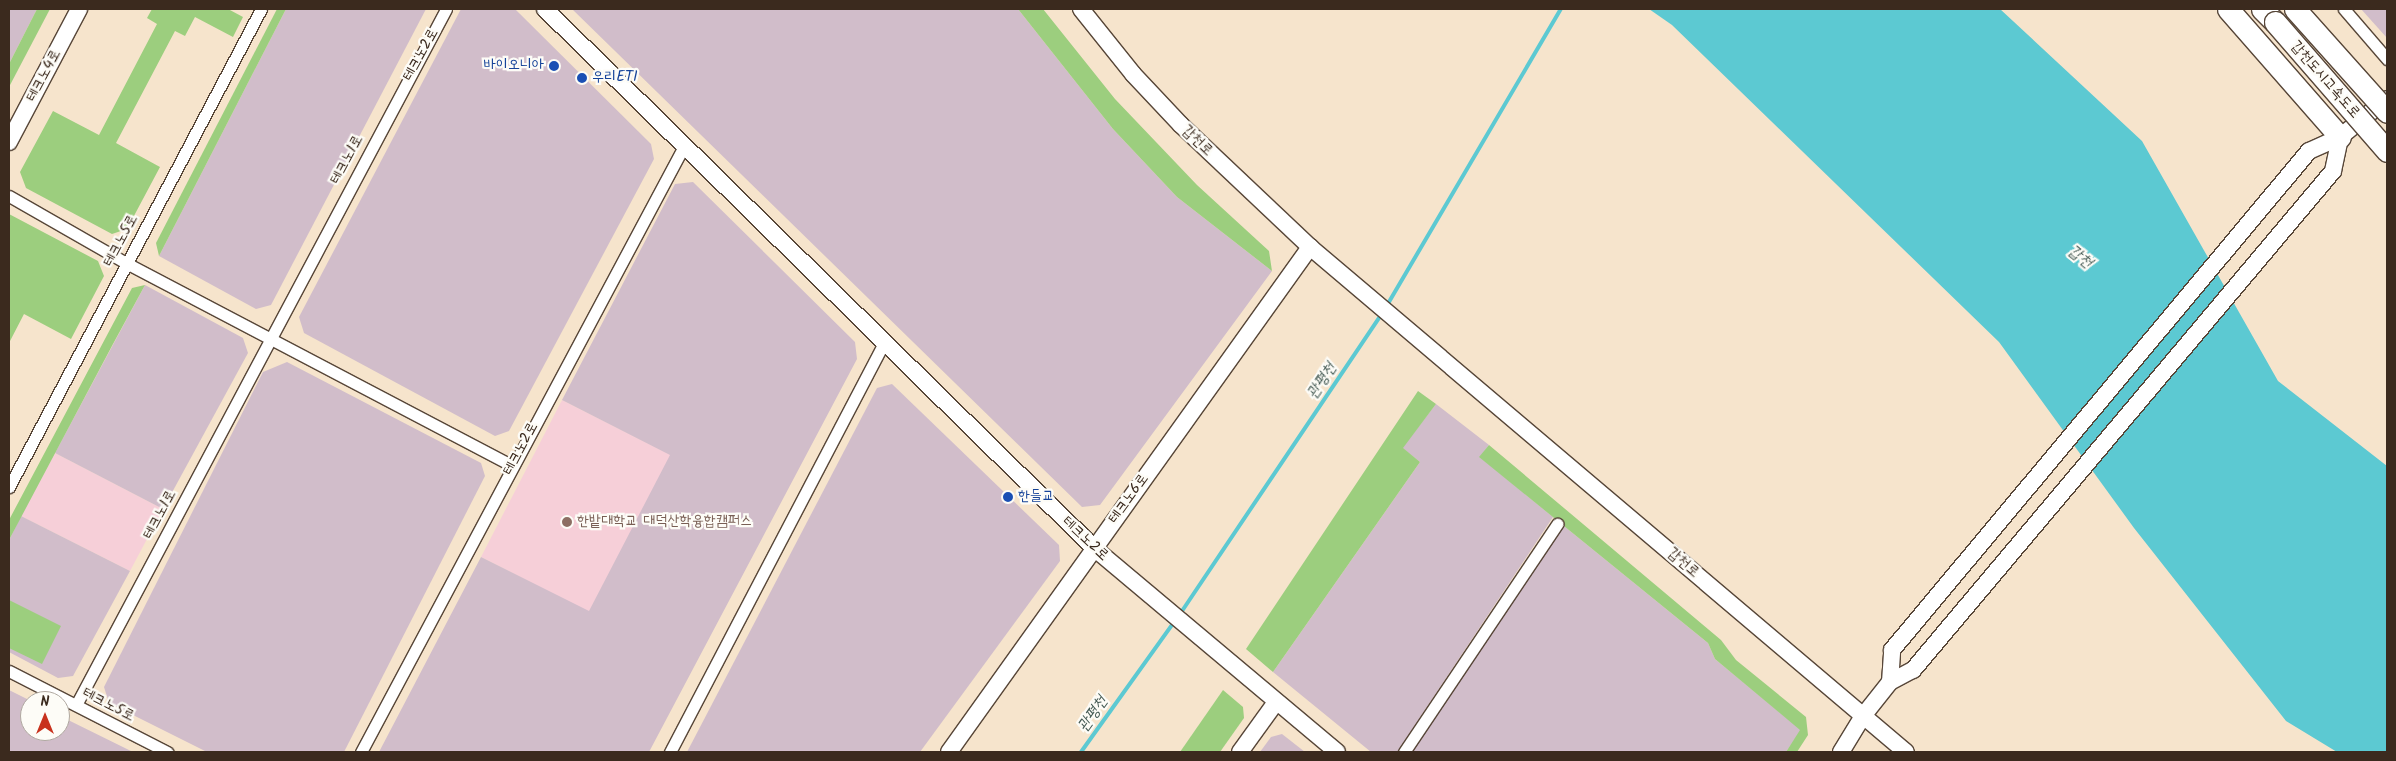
<!DOCTYPE html>
<meta charset="utf-8">
<style>
body{margin:0}
#map{position:relative;width:2396px;height:761px;overflow:hidden;background:#f6e4cc;font-family:Kalam,"Poor Story",sans-serif}
div>[style]{position:absolute}
.built>*{inset:0;background:#f6cfd8}
.industrial>*{inset:0;background:#d1bdca}
.green>*{inset:0;background:#9cce7e}
.water>*{inset:0;background:#5cc9d2}
.stream>*{height:4px;margin:-2px;padding:0 2px;transform-origin:2px;border-radius:2px;background:#5cc9d2}
.roads{filter:drop-shadow(1px 0 #574638) drop-shadow(-1px 0 #574638) drop-shadow(0 1px #574638) drop-shadow(0 -1px #574638)}
.street>*{height:11px;margin:-5.5px;padding:0 5.5px;transform-origin:5.5px;border-radius:5.5px;background:#fff}
.secondary>*{height:16px;margin:-8px;padding:0 8px;transform-origin:8px;border-radius:8px;background:#fff}
.highway>*{height:21px;margin:-10.5px;padding:0 10.5px;transform-origin:10.5px;border-radius:10.5px;background:#fff}
.bridges{filter:drop-shadow(1px 0 #574638) drop-shadow(-1px 0 #574638) drop-shadow(0 1px #574638) drop-shadow(0 -1px #574638)}
.highway-bridge>*{height:21px;margin:-10.5px;padding:0 10.5px;transform-origin:10.5px;border-radius:10.5px;background:#fff}
.dots>*{width:14px;height:14px;translate:-50% -50%;box-sizing:border-box;border:2px solid #fdfcf7;border-radius:50%}
span{translate:-50% -50%;white-space:nowrap;text-align:center;line-height:1.15;-webkit-text-stroke:4.5px #fdfcf7;paint-order:stroke}
.street-label{font-size:15px;color:#3b2a1e}
.transit-label{font-size:15px;color:#164399}
.right{translate:-100% -50%;text-align:right}
.left{translate:0 -50%;text-align:left}
.education-label{font-size:15px;color:#785e54}
.water-label{font-size:16px;color:#455a54;font-style:italic}
.frame{position:absolute;inset:0;border:10px solid #3b2a1e;pointer-events:none}
.north{position:absolute;left:20px;top:691px;width:50px;height:50px;box-sizing:border-box;background:#fdfcf7;border:1px solid #afa8a0;border-radius:50%;rotate:0deg;font-size:14px;font-weight:700;line-height:20px;text-align:center;color:#3b2a1e}
.north::after{content:'';display:block;margin:auto;width:18px;height:22px;background:#c8321e;clip-path:polygon(50% 0,100% 100%,50% 72%,0 100%)}
</style>
<div id="map">
<div class="built">
<div style="clip-path:polygon(562px 400px,671px 455px,589px 612px,481px 557px)"></div>
<div style="clip-path:polygon(55px 453px,163px 509px,130px 571px,21px 516px)"></div>
</div>
<div class="industrial">
<div style="clip-path:polygon(9px 9px,37px 9px,9px 64px)"></div>
<div style="clip-path:polygon(286px 9px,426px 9px,271px 305px,256px 309px,159px 256px)"></div>
<div style="clip-path:polygon(461px 9px,515px 9px,651px 144px,654px 159px,509px 431px,495px 436px,304px 333px,299px 317px)"></div>
<div style="clip-path:polygon(572px 9px,1018px 9px,1113px 129px,1177px 197px,1272px 271px,1100px 505px,1082px 507px)"></div>
<div style="clip-path:polygon(2361px 9px,2387px 9px,2387px 38px)"></div>
<div style="clip-path:polygon(693px 182px,855px 342px,857px 359px,649px 752px,379px 752px,481px 557px,589px 611px,670px 455px,562px 400px,675px 184px)"></div>
<div style="clip-path:polygon(145px 285px,243px 338px,248px 353px,163px 509px,55px 453px)"></div>
<div style="clip-path:polygon(287px 362px,481px 463px,485px 476px,344px 752px,207px 752px,109px 703px,104px 687px,263px 372px)"></div>
<div style="clip-path:polygon(892px 384px,1059px 545px,1060px 561px,920px 752px,687px 752px,877px 388px)"></div>
<div style="clip-path:polygon(1436px 404px,1489px 445px,1480px 457px,1553px 517px,1397px 752px,1371px 752px,1273px 672px,1420px 462px,1402px 448px)"></div>
<div style="clip-path:polygon(21px 516px,130px 571px,73px 676px,58px 678px,9px 652px,9px 540px)"></div>
<div style="clip-path:polygon(1564px 526px,1708px 643px,1715px 659px,1801px 730px,1786px 752px,1411px 752px)"></div>
<div style="clip-path:polygon(9px 690px,31px 701px,30px 731px,60px 731px,60px 716px,133px 752px,9px 752px)"></div>
<div style="clip-path:polygon(1282px 734px,1305px 752px,1260px 752px,1271px 737px)"></div>
</div>
<div class="green">
<div style="clip-path:polygon(37px 9px,50px 9px,9px 87px,9px 64px)"></div>
<div style="clip-path:polygon(152px 9px,228px 9px,243px 17px,233px 37px,195px 17px,185px 36px,175px 31px,116px 143px,160px 167px,127px 229px,112px 234px,26px 188px,20px 172px,53px 111px,99px 135px,157px 24px,147px 18px)"></div>
<div style="clip-path:polygon(277px 9px,286px 9px,159px 256px,156px 243px)"></div>
<div style="clip-path:polygon(1018px 9px,1043px 9px,1115px 99px,1197px 185px,1269px 251px,1272px 271px,1177px 197px,1113px 129px)"></div>
<div style="clip-path:polygon(9px 214px,98px 261px,104px 276px,71px 339px,24px 314px,9px 343px)"></div>
<div style="clip-path:polygon(145px 285px,113px 344px,9px 540px,9px 520px,132px 288px)"></div>
<div style="clip-path:polygon(1418px 391px,1436px 404px,1403px 448px,1420px 462px,1273px 672px,1246px 649px)"></div>
<div style="clip-path:polygon(1489px 445px,1721px 640px,1736px 660px,1806px 717px,1808px 735px,1797px 752px,1786px 752px,1800px 730px,1715px 659px,1708px 643px,1479px 457px)"></div>
<div style="clip-path:polygon(9px 600px,61px 626px,42px 664px,9px 648px)"></div>
<div style="clip-path:polygon(1223px 690px,1243px 707px,1244px 718px,1220px 752px,1180px 752px)"></div>
</div>
<div class="water">
<div style="clip-path:polygon(1649px 9px,2000px 9px,2142px 141px,2278px 381px,2387px 466px,2387px 752px,2337px 752px,2286px 721px,2134px 528px,1999px 342px,1672px 25px)"></div>
</div>
<div class="stream">
<div style="left:1386px;top:307px;width:346px;rotate:-59.6deg"></div>
<div style="left:1180px;top:614px;width:362px;rotate:-56.1deg"></div>
<div style="left:1081px;top:752px;width:160px;rotate:-54.4deg"></div>
</div>
<div class="roads">
<div class="street">
<div style="left:2344px;top:9px;width:66px;rotate:49.3deg"></div>
<div style="left:9px;top:196px;width:135px;rotate:29.8deg"></div>
<div style="left:126px;top:263px;width:436px;rotate:27.7deg"></div>
<div style="left:9px;top:487px;width:540px;rotate:-62.2deg"></div>
<div style="left:9px;top:671px;width:178px;rotate:27.1deg"></div>
<div style="left:76px;top:705px;width:788px;rotate:-62deg"></div>
<div style="left:361px;top:752px;width:687px;rotate:-61.94deg"></div>
<div style="left:670px;top:752px;width:460px;rotate:-62.4deg"></div>
<div style="left:1404px;top:752px;width:275px;rotate:-56.1deg"></div>
</div>
<div class="secondary">
<div style="left:545px;top:9px;width:769px;rotate:44.47deg"></div>
<div style="left:1094px;top:548px;width:317px;rotate:40deg"></div>
<div style="left:1081px;top:9px;width:83px;rotate:51.3deg"></div>
<div style="left:1133px;top:74px;width:70px;rotate:46.7deg"></div>
<div style="left:1181px;top:125px;width:178px;rotate:43.4deg"></div>
<div style="left:1310px;top:247px;width:781px;rotate:40.28deg"></div>
<div style="left:9px;top:142px;width:150px;rotate:-62.2deg"></div>
<div style="left:1890px;top:682px;width:32px;rotate:-86deg"></div>
<div style="left:1892px;top:650px;width:650px;rotate:-50.12deg"></div>
<div style="left:2309px;top:151px;width:34px;rotate:-24deg"></div>
<div style="left:2340px;top:137px;width:60px;rotate:-39deg"></div>
<div style="left:949px;top:752px;width:621px;rotate:-54.44deg"></div>
<div style="left:1240px;top:752px;width:62px;rotate:-54.2deg"></div>
<div style="left:1841px;top:752px;width:42px;rotate:-58.6deg"></div>
<div style="left:1863px;top:716px;width:43px;rotate:-51.5deg"></div>
<div style="left:1890px;top:682px;width:26px;rotate:-28deg"></div>
<div style="left:1913px;top:670px;width:652px;rotate:-49.91deg"></div>
<div style="left:2333px;top:171px;width:35px;rotate:-78deg"></div>
</div>
<div class="highway">
<div style="left:2228px;top:9px;width:170px;rotate:48.8deg"></div>
<div style="left:2262px;top:9px;width:18px;rotate:45deg"></div>
</div>
</div>
<div class="bridges">
<div class="highway-bridge">
<div style="left:2295px;top:9px;width:138px;rotate:48.2deg"></div>
<div style="left:2275px;top:22px;width:171px;rotate:49deg"></div>
</div>
</div>
<div class="dots">
<div style="left:554px;top:66px;background:#1a4fb4"></div>
<div style="left:582px;top:78px;background:#1a4fb4"></div>
<div style="left:1008px;top:497px;background:#1a4fb4"></div>
<div style="left:567px;top:522px;background:#8d6e63"></div>
</div>
<div class="street-label">
<span style="left:421px;top:55px;rotate:-61deg">테크노2로</span>
<span style="left:44px;top:76px;rotate:-62deg">테크노4로</span>
<span style="left:2325px;top:80px;rotate:49deg">갑천도시고속도로</span>
<span style="left:1197px;top:141px;rotate:44deg">갑천로</span>
<span style="left:347px;top:160px;rotate:-62deg">테크노1로</span>
<span style="left:121px;top:241px;rotate:-62deg">테크노5로</span>
<span style="left:521px;top:449px;rotate:-62deg">테크노2로</span>
<span style="left:1129px;top:499px;rotate:-54deg">테크노6로</span>
<span style="left:160px;top:515px;rotate:-62deg">테크노1로</span>
<span style="left:1085px;top:539px;rotate:43deg">테크노2로</span>
<span style="left:1683px;top:563px;rotate:41deg">갑천로</span>
<span style="left:108px;top:705px;rotate:27deg">테크노5로</span>
</div>
<div class="transit-label">
<span class="right" style="left:544px;top:66px">바이오니아</span>
<span class="left" style="left:592px;top:78px">우리ETI</span>
<span class="left" style="left:1018px;top:497px">한들교</span>
</div>
<div class="education-label">
<span class="left" style="left:577px;top:522px">한밭대학교 대덕산학융합캠퍼스</span>
</div>
<div class="water-label">
<span style="left:2080px;top:257px;rotate:39deg">갑천</span>
<span style="left:1322px;top:381px;rotate:-56deg">관평천</span>
<span style="left:1093px;top:714px;rotate:-55deg">관평천</span>
</div>
<div class="frame"></div>
<div class="north">N</div>
</div>
